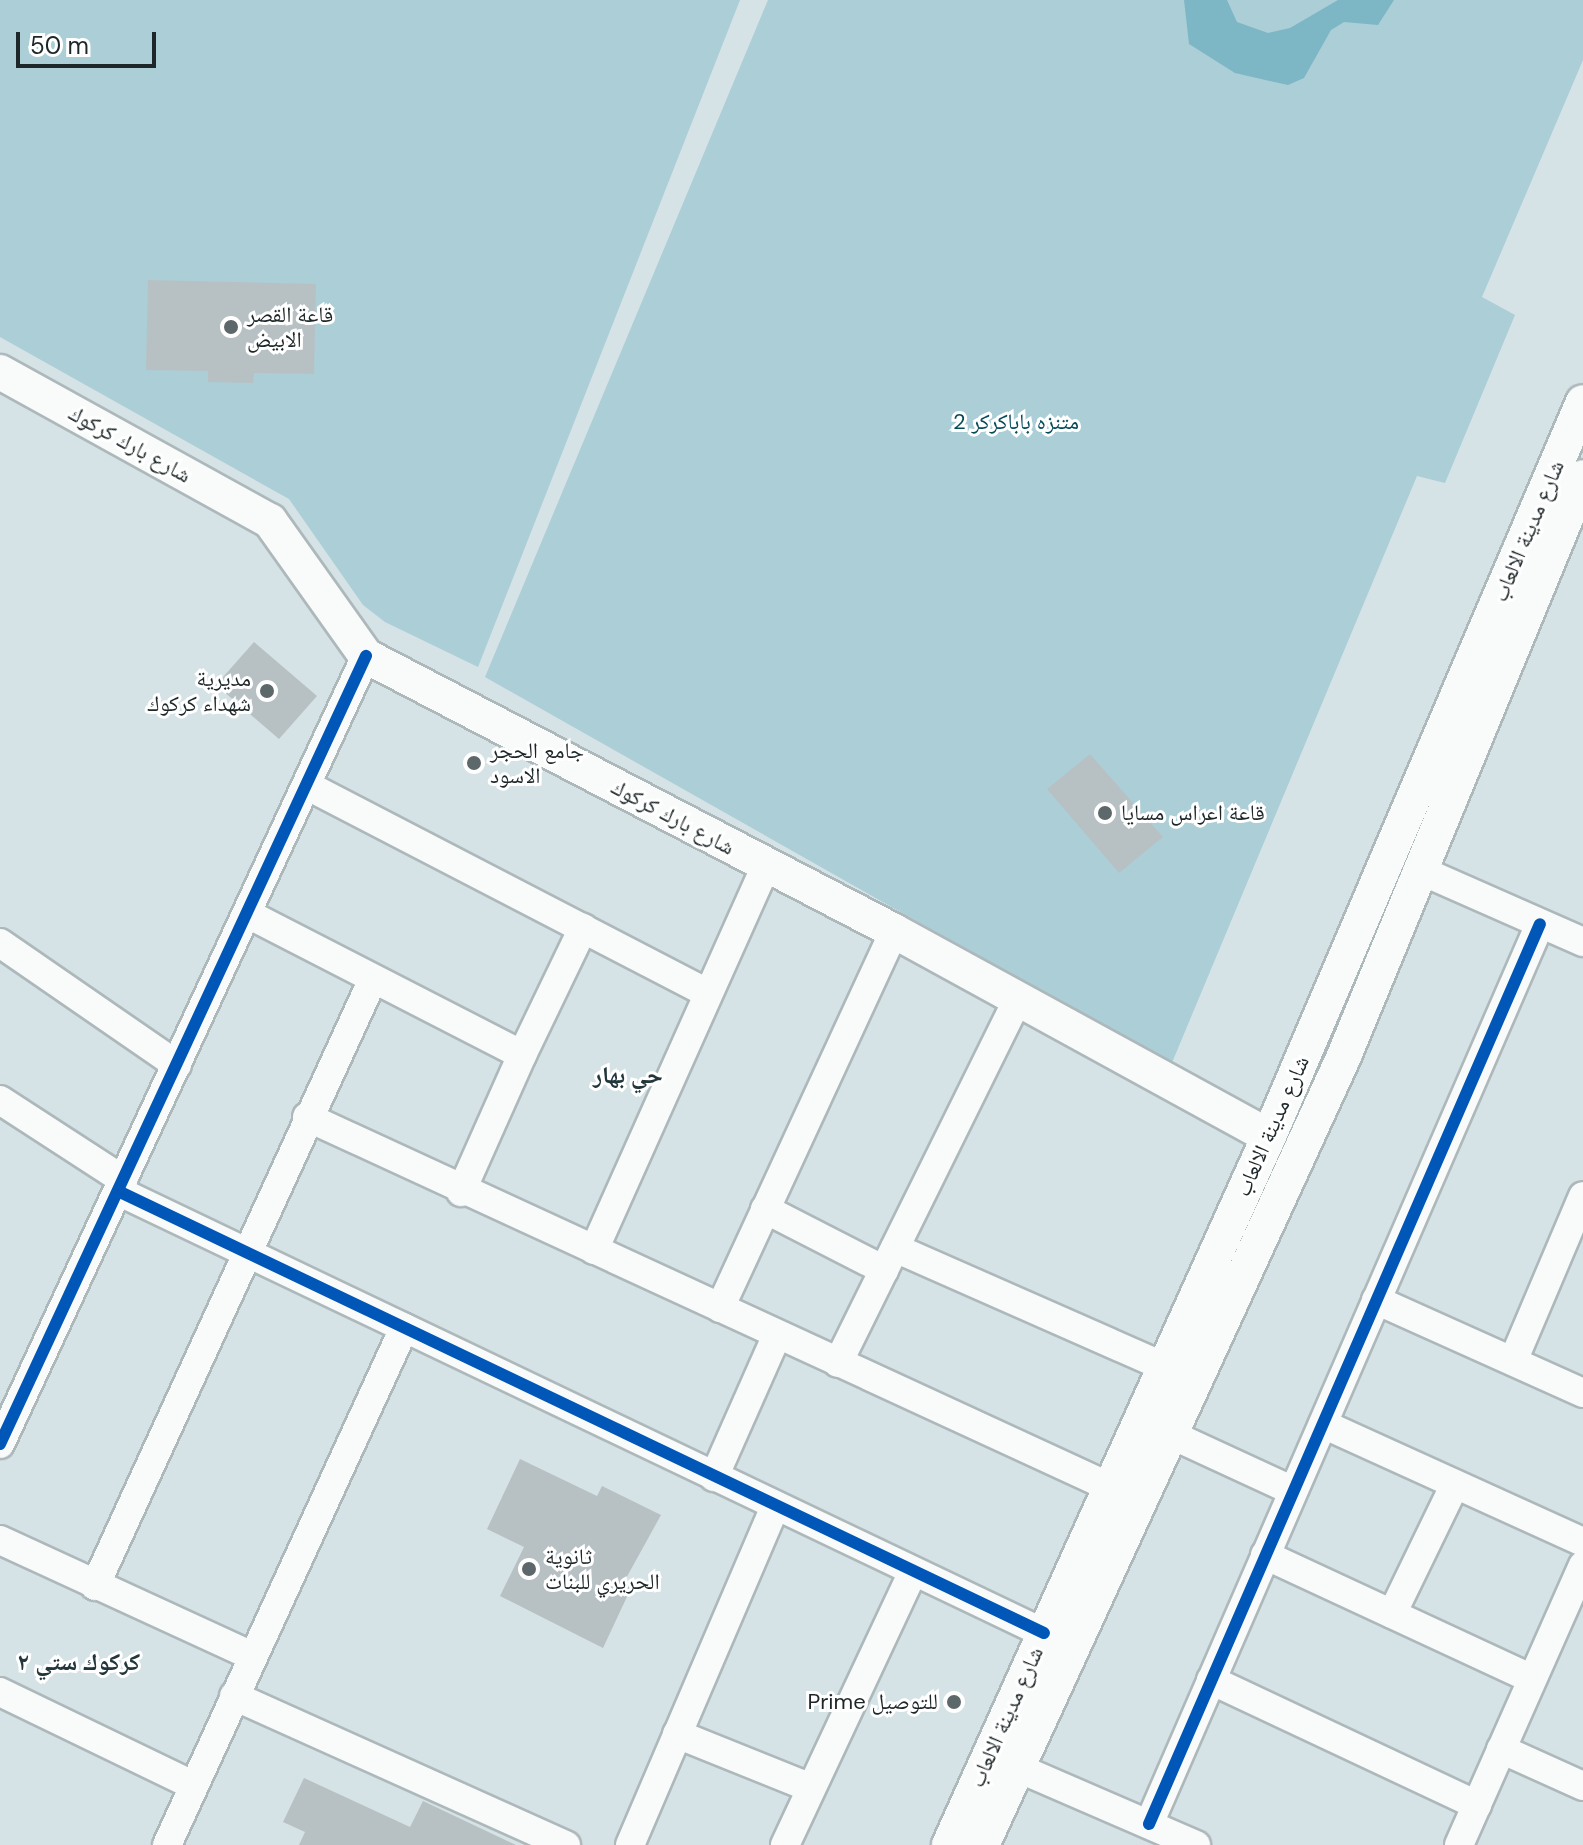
<!DOCTYPE html>
<meta charset="utf-8">
<style>
body{margin:0}
#map{position:relative;width:1583px;height:1845px;overflow:hidden;background:#d5e2e6;font-family:"DM Sans","Noto Naskh Arabic",sans-serif}
div>[style]{position:absolute}
.green>*{inset:0;background:#abced7}
.water>*{inset:0;background:#7db6c4}
.building>*{inset:0;background:#b7c1c4}
.roads{filter:drop-shadow(2px 0 #adb8bb) drop-shadow(-2px 0 #adb8bb) drop-shadow(0 2px #adb8bb) drop-shadow(0 -2px #adb8bb)}
.minor>*{height:28px;margin:-14px;padding:0 14px;transform-origin:14px;border-radius:14px;background:#f9fbfb}
.major>*{height:34px;margin:-17px;padding:0 17px;transform-origin:17px;border-radius:17px;background:#f9fbfb}
.cycleway>*{height:12px;margin:-6px;padding:0 6px;transform-origin:6px;border-radius:6px;background:#0057b8}
.dots>*{width:22px;height:22px;translate:-50% -50%;box-sizing:border-box;border:4px solid #fff;border-radius:50%}
span{translate:-50% -50%;white-space:nowrap;text-align:center;line-height:1.15;-webkit-text-stroke:6px #fff;paint-order:stroke}
.poi-label{font-size:22px;color:#1d2628}
.left{translate:0 -50%;text-align:left}
.right{translate:-100% -50%;text-align:right}
.park-label{font-size:22px;color:#034b59}
.street-label{font-size:22px;color:#1d2628}
.neighbourhood-label{font-size:24px;color:#22363c;font-weight:700}
.scale{position:absolute;left:16px;top:32px;width:140px;height:36px;box-sizing:border-box;border:4px solid #1d2628;border-top:0;padding-left:10px;font-size:24px;line-height:28px;white-space:nowrap;color:#1d2628;-webkit-text-stroke:6px #fff;paint-order:stroke}
</style>
<div id="map">
<div class="green">
<div style="clip-path:polygon(0 0,740px 0,478px 667px,385px 622px,363px 605px,289px 499px,0 337px)"></div>
<div style="clip-path:polygon(768px 0,1583px 0,1583px 60px,1482px 297px,1515px 315px,1445px 483px,1417px 476px,1171px 1065px,485px 677px)"></div>
</div>
<div class="water">
<div style="clip-path:polygon(1184px 0,1227px 0,1237px 22px,1268px 33px,1290px 28px,1338px 0,1394px 0,1378px 25px,1344px 22px,1331px 30px,1304px 78px,1288px 85px,1235px 73px,1189px 44px)"></div>
</div>
<div class="building">
<div style="clip-path:polygon(148px 280px,316px 284px,314px 374px,254px 373px,253px 383px,208px 382px,208px 371px,146px 370px)"></div>
<div style="clip-path:polygon(254px 642px,317px 696px,279px 739px,216px 685px)"></div>
<div style="clip-path:polygon(1090px 754px,1163px 837px,1119px 873px,1047px 789px)"></div>
<div style="clip-path:polygon(520px 1459px,597px 1496px,602px 1486px,661px 1515px,624px 1582px,632px 1586px,603px 1648px,500px 1596px,524px 1547px,487px 1529px)"></div>
<div style="clip-path:polygon(304px 1778px,410px 1827px,423px 1801px,516px 1845px,299px 1845px,305px 1832px,283px 1822px)"></div>
</div>
<div class="roads">
<div class="minor">
<div style="left:308px;top:786px;width:450px;rotate:27.4deg"></div>
<div style="left:1422px;top:871px;width:176px;rotate:23.8deg"></div>
<div style="left:248px;top:914px;width:308px;rotate:27.2deg"></div>
<div style="left:522px;top:1055px;width:150px;rotate:114deg"></div>
<div style="left:0;top:943px;width:215px;rotate:34.6deg"></div>
<div style="left:522px;top:1055px;width:141px;rotate:-64.3deg"></div>
<div style="left:0;top:1100px;width:147px;rotate:33deg"></div>
<div style="left:307px;top:1117px;width:884px;rotate:24.74deg"></div>
<div style="left:118px;top:1191px;width:1026px;rotate:25.52deg"></div>
<div style="left:765px;top:1209px;width:134px;rotate:27.1deg"></div>
<div style="left:895px;top:1248px;width:295px;rotate:23.8deg"></div>
<div style="left:594px;top:1250px;width:421px;rotate:-65.9deg"></div>
<div style="left:1376px;top:1300px;width:227px;rotate:24.2deg"></div>
<div style="left:720px;top:1308px;width:415px;rotate:-65.2deg"></div>
<div style="left:1513px;top:1361px;width:179px;rotate:-67deg"></div>
<div style="left:838px;top:1363px;width:406px;rotate:-63.7deg"></div>
<div style="left:1323px;top:1424px;width:286px;rotate:24.4deg"></div>
<div style="left:1172px;top:1435px;width:133px;rotate:24.8deg"></div>
<div style="left:0;top:1444px;width:869px;rotate:-65.09deg"></div>
<div style="left:714px;top:1477px;width:155px;rotate:-66.1deg"></div>
<div style="left:0;top:1540px;width:277px;rotate:24.7deg"></div>
<div style="left:1265px;top:1555px;width:294px;rotate:24.9deg"></div>
<div style="left:95px;top:1586px;width:668px;rotate:-65.39deg"></div>
<div style="left:1392px;top:1614px;width:144px;rotate:-64.1deg"></div>
<div style="left:1211px;top:1680px;width:294px;rotate:25.2deg"></div>
<div style="left:0;top:1692px;width:213px;rotate:25.8deg"></div>
<div style="left:234px;top:1696px;width:364px;rotate:24.2deg"></div>
<div style="left:677px;top:1734px;width:144px;rotate:21.9deg"></div>
<div style="left:1501px;top:1749px;width:90px;rotate:24.3deg"></div>
<div style="left:1018px;top:1768px;width:194px;rotate:23.4deg"></div>
<div style="left:1149px;top:1824px;width:981px;rotate:-66.52deg"></div>
<div style="left:167px;top:1845px;width:569px;rotate:-65.37deg"></div>
<div style="left:630px;top:1845px;width:369px;rotate:-66.8deg"></div>
<div style="left:785px;top:1845px;width:302px;rotate:-64.9deg"></div>
<div style="left:1459px;top:1845px;width:306px;rotate:-66.1deg"></div>
</div>
<div class="major">
<div style="left:0;top:372px;width:308px;rotate:28.9deg"></div>
<div style="left:270px;top:521px;width:166px;rotate:54.6deg"></div>
<div style="left:366px;top:656px;width:595px;rotate:27.51deg"></div>
<div style="left:894px;top:931px;width:427px;rotate:28.7deg"></div>
<div style="left:949px;top:1845px;width:778px;rotate:-65.71deg"></div>
<div style="left:1269px;top:1136px;width:798px;rotate:-66.84deg"></div>
<div style="left:982px;top:1845px;width:868px;rotate:-65.35deg"></div>
<div style="left:1344px;top:1056px;width:626px;rotate:-67.57deg"></div>
</div>
</div>
<div class="cycleway">
<div style="left:118px;top:1191px;width:1026px;rotate:25.52deg"></div>
<div style="left:0;top:1444px;width:869px;rotate:-65.09deg"></div>
<div style="left:1149px;top:1824px;width:981px;rotate:-66.52deg"></div>
</div>
<div class="dots">
<div style="left:231px;top:327px;background:#5d686a"></div>
<div style="left:267px;top:691px;background:#5d686a"></div>
<div style="left:474px;top:763px;background:#5d686a"></div>
<div style="left:1105px;top:813px;background:#5d686a"></div>
<div style="left:529px;top:1569px;background:#5d686a"></div>
<div style="left:954px;top:1702px;background:#5d686a"></div>
</div>
<div class="poi-label">
<span class="left" style="left:247px;top:327px">قاعة القصر<br>الابيض</span>
<span class="right" style="left:251px;top:691px">مديرية<br>شهداء كركوك</span>
<span class="left" style="left:490px;top:763px">جامع الحجر<br>الاسود</span>
<span class="left" style="left:1121px;top:813px">قاعة اعراس مسايا</span>
<span class="left" style="left:545px;top:1569px">ثانوية<br>الحريري للبنات</span>
<span class="right" style="left:938px;top:1702px">Prime للتوصيل</span>
</div>
<div class="park-label">
<span style="left:1016px;top:422px">متنزه باباكركر 2</span>
</div>
<div class="street-label">
<span style="left:130px;top:444px;rotate:29deg">شارع بارك كركوك</span>
<span style="left:1528px;top:531px;rotate:-67deg">شارع مدينة الالعاب</span>
<span style="left:673px;top:817px;rotate:28deg">شارع بارك كركوك</span>
<span style="left:1272px;top:1126px;rotate:-66deg">شارع مدينة الالعاب</span>
<span style="left:1006px;top:1717px;rotate:-66deg">شارع مدينة الالعاب</span>
</div>
<div class="neighbourhood-label">
<span style="left:628px;top:1075px">حي بهار</span>
<span style="left:79px;top:1662px">كركوك ستي ٢</span>
</div>
<div class="scale">50 m</div>
</div>
